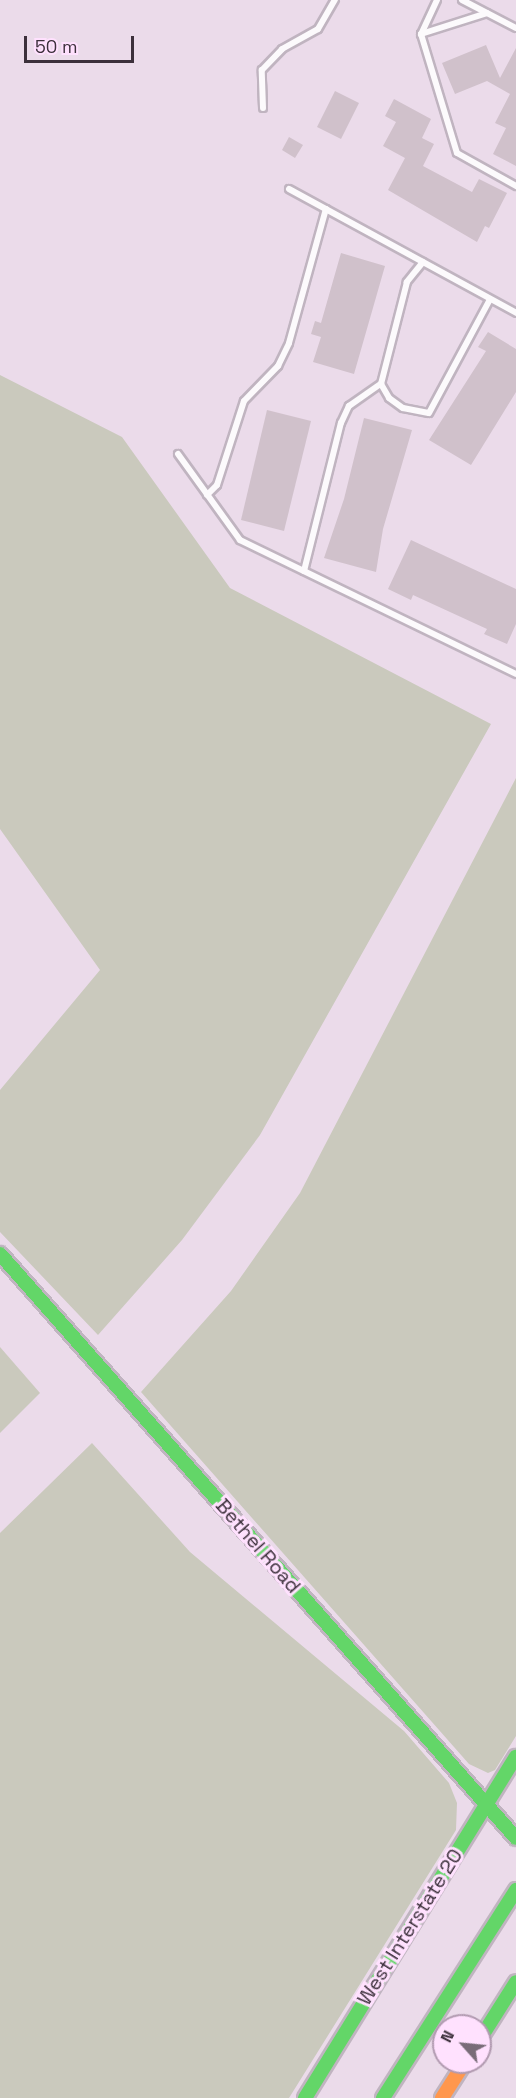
<!DOCTYPE html>
<style>
body{margin:0}
#map{position:relative;width:516px;height:2098px;overflow:hidden;background:#ebdbea;font-family:"Space Grotesk",sans-serif}
div>[style]{position:absolute}
.green>*{inset:0;background:#cac9bd}
.building>*{inset:0;background:#d0c1cb}
.roads{filter:drop-shadow(2px 0 #c0b4c0) drop-shadow(-2px 0 #c0b4c0) drop-shadow(0 2px #c0b4c0) drop-shadow(0 -2px #c0b4c0)}
.lane>*{height:6px;margin:-3px;padding:0 3px;transform-origin:3px;border-radius:3px;background:#fcfafc}
.fast>*{height:14px;margin:-7px;padding:0 7px;transform-origin:7px;border-radius:7px;background:#63d668}
.slow>*{height:14px;margin:-7px;padding:0 7px;transform-origin:7px;border-radius:7px;background:#ff974d}
span{translate:-50% -50%;white-space:nowrap;text-align:center;line-height:1.15;-webkit-text-stroke:6px #ffe1fe;paint-order:stroke}
.street-label{font-size:20px;color:#3c303b}
.north{position:absolute;left:432px;top:2014px;width:60px;height:60px;box-sizing:border-box;background:#ffe1fe;border:2px solid #b19ab0;border-radius:50%;rotate:297deg;font-size:16px;font-weight:700;line-height:24px;text-align:center;color:#3c303b}
.north::after{content:'';display:block;margin:auto;width:21px;height:27px;background:#796c78;clip-path:polygon(50% 0,100% 100%,50% 72%,0 100%)}
.scale{position:absolute;left:24px;top:36px;width:110px;height:27px;box-sizing:border-box;border:3px solid #3c303b;border-top:0;padding-left:8px;font-size:18px;line-height:21px;white-space:nowrap;color:#3c303b;-webkit-text-stroke:4px #ffe1fe;paint-order:stroke}
</style>
<div id="map">
<div class="green">
<div style="clip-path:polygon(0 375px,122px 437px,230px 588px,491px 724px,260px 1135px,182px 1240px,98px 1335px,0 1232px,0 1090px,100px 970px,0 829px)"></div>
<div style="clip-path:polygon(516px 778px,516px 1736px,495px 1770px,488px 1773px,469px 1764px,141px 1392px,231px 1291px,300px 1193px)"></div>
<div style="clip-path:polygon(0 1347px,40px 1393px,0 1433px)"></div>
<div style="clip-path:polygon(92px 1443px,190px 1552px,404px 1731px,449px 1783px,457px 1803px,456px 1830px,289px 2098px,0 2098px,0 1533px)"></div>
</div>
<div class="building">
<div style="clip-path:polygon(486px 45px,500px 78px,516px 48px,516px 166px,493px 154px,506px 128px,495px 123px,510px 94px,487px 81px,455px 94px,442px 63px)"></div>
<div style="clip-path:polygon(335px 91px,359px 103px,341px 139px,317px 127px)"></div>
<div style="clip-path:polygon(394px 99px,431px 119px,422px 138px,434px 144px,423px 166px,472px 192px,479px 179px,507px 193px,489px 228px,485px 226px,477px 242px,388px 190px,405px 158px,383px 146px,396px 122px,385px 116px)"></div>
<div style="clip-path:polygon(289px 137px,303px 145px,295px 158px,282px 150px)"></div>
<div style="clip-path:polygon(341px 253px,385px 266px,354px 374px,313px 362px,321px 337px,311px 334px,315px 321px,321px 323px)"></div>
<div style="clip-path:polygon(488px 332px,516px 349px,516px 392px,471px 465px,429px 440px,486px 351px,478px 347px)"></div>
<div style="clip-path:polygon(267px 410px,311px 421px,284px 531px,241px 520px)"></div>
<div style="clip-path:polygon(364px 418px,412px 430px,383px 529px,376px 572px,324px 558px,344px 499px)"></div>
<div style="clip-path:polygon(411px 540px,516px 589px,516px 624px,507px 644px,484px 634px,487px 629px,413px 595px,411px 600px,388px 589px)"></div>
</div>
<div class="roads">
<div class="lane">
<div style="left:437px;top:0;width:38px;rotate:115deg"></div>
<div style="left:421px;top:34px;width:124px;rotate:73.2deg"></div>
<div style="left:457px;top:153px;width:68px;rotate:29.2deg"></div>
<div style="left:462px;top:0;width:61px;rotate:27.4deg"></div>
<div style="left:421px;top:34px;width:69px;rotate:-17.7deg"></div>
<div style="left:263px;top:108px;width:38px;rotate:-92deg"></div>
<div style="left:262px;top:70px;width:29px;rotate:-46deg"></div>
<div style="left:282px;top:49px;width:41px;rotate:-29.1deg"></div>
<div style="left:318px;top:29px;width:34px;rotate:-60deg"></div>
<div style="left:289px;top:189px;width:259px;rotate:28.6deg"></div>
<div style="left:423px;top:262px;width:26px;rotate:129deg"></div>
<div style="left:407px;top:282px;width:105px;rotate:104.3deg"></div>
<div style="left:381px;top:384px;width:16px;rotate:60deg"></div>
<div style="left:389px;top:398px;width:17px;rotate:36deg"></div>
<div style="left:403px;top:408px;width:26px;rotate:11deg"></div>
<div style="left:429px;top:413px;width:129px;rotate:-61.8deg"></div>
<div style="left:178px;top:454px;width:106px;rotate:54.2deg"></div>
<div style="left:240px;top:540px;width:307px;rotate:25.9deg"></div>
<div style="left:207px;top:495px;width:14px;rotate:-45deg"></div>
<div style="left:217px;top:485px;width:88px;rotate:-72.2deg"></div>
<div style="left:244px;top:401px;width:49px;rotate:-45.8deg"></div>
<div style="left:278px;top:366px;width:25px;rotate:-64deg"></div>
<div style="left:289px;top:343px;width:139px;rotate:-74.6deg"></div>
<div style="left:304px;top:571px;width:153px;rotate:-76deg"></div>
<div style="left:341px;top:423px;width:19px;rotate:-65deg"></div>
<div style="left:349px;top:406px;width:39px;rotate:-35deg"></div>
</div>
<div class="fast">
<div style="left:0;top:1254px;width:779px;rotate:48.54deg"></div>
<div style="left:480px;top:2039px;width:67px;rotate:-57.7deg"></div>
<div style="left:305px;top:2098px;width:401px;rotate:-58.3deg"></div>
<div style="left:383px;top:2098px;width:247px;rotate:-57.4deg"></div>
</div>
<div class="slow">
<div style="left:442px;top:2098px;width:43px;rotate:-57.4deg"></div>
</div>
</div>
<div class="street-label">
<span style="left:258px;top:1546px;rotate:49deg">Bethel Road</span>
<span style="left:410px;top:1927px;rotate:-58deg">West Interstate 20</span>
</div>
<div class="north">N</div>
<div class="scale">50 m</div>
</div>
